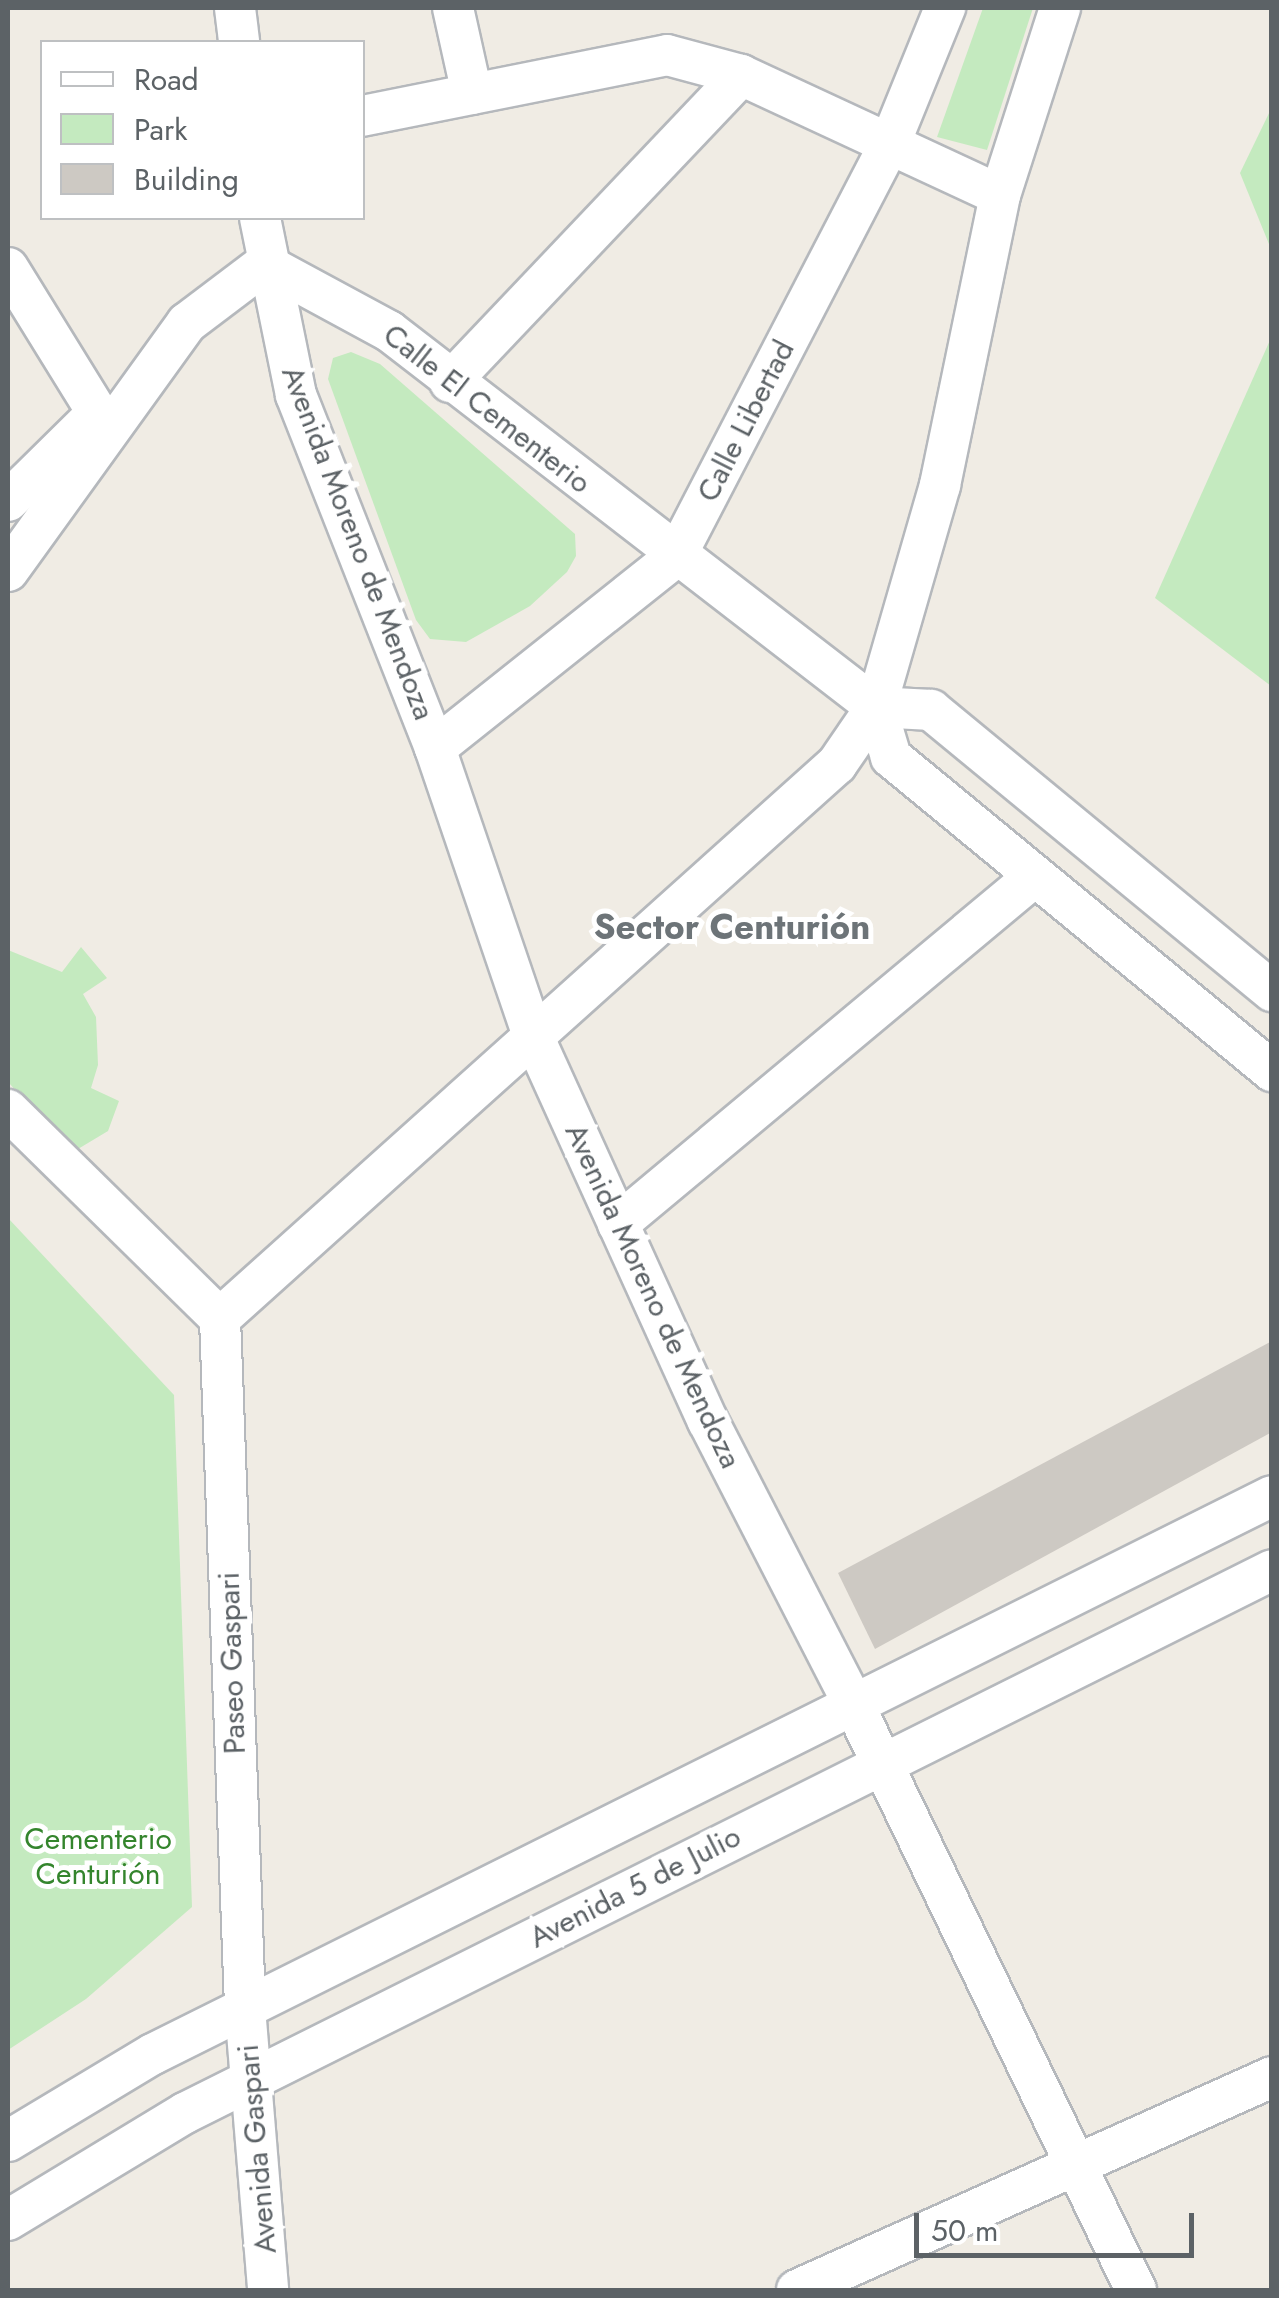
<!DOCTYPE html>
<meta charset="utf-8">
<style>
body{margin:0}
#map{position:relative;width:1279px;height:2298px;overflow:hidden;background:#f0ece4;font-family:Jost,sans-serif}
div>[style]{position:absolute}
.green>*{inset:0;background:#c4eabf}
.building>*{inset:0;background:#cdc9c3}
.roads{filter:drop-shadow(2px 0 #b5b8bc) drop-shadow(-2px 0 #b5b8bc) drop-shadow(0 2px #b5b8bc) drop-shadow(0 -2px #b5b8bc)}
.minor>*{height:40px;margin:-20px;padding:0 20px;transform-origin:20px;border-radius:20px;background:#fff}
span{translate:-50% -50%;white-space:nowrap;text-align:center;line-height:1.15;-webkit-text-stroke:10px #fff;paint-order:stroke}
.street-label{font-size:30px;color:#5c6266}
.park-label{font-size:30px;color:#34852d}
.quarter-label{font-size:35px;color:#6d7478;font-weight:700}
.frame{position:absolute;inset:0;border:10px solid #5c6266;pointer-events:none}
.legend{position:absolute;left:40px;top:40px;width:325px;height:180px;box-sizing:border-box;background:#fff;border:2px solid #bec0c2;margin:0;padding:12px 18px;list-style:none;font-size:30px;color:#5c6266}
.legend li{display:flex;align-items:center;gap:20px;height:50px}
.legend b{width:50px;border:2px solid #bec0c2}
.scale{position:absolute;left:914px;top:2213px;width:280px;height:45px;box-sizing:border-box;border:5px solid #5c6266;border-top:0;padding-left:12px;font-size:30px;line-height:35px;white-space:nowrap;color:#5c6266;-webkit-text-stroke:8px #fff;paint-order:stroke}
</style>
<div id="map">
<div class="green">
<div style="clip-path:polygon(983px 8px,1033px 8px,987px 150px,937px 137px)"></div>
<div style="clip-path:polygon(1271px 109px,1272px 109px,1271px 249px,1240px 173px)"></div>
<div style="clip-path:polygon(1271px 338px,1271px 686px,1155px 598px)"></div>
<div style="clip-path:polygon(351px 352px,380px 364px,575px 534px,576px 556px,567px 572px,530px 606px,466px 642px,430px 639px,416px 620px,328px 379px,333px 358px)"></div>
<div style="clip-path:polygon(81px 947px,107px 978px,83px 994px,96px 1017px,98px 1065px,91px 1088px,119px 1101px,108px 1131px,73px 1152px,8px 1082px,8px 950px,62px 972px)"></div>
<div style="clip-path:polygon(8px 1218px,174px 1395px,192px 1907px,86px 1999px,8px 2050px)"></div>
</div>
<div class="building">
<div style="clip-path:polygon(1272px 1341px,1272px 1432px,875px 1649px,838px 1573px)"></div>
</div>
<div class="roads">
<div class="minor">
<div style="left:235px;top:8px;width:34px;rotate:83deg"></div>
<div style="left:453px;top:8px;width:88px;rotate:77.5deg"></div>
<div style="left:362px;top:116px;width:311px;rotate:-11.3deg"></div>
<div style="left:667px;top:55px;width:77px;rotate:15.1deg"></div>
<div style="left:741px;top:75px;width:285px;rotate:24.9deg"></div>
<div style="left:260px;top:218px;width:181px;rotate:78.5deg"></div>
<div style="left:296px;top:395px;width:379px;rotate:68.5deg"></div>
<div style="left:435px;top:748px;width:306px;rotate:71.2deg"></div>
<div style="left:534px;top:1038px;width:421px;rotate:65.6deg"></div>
<div style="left:708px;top:1421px;width:317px;rotate:62.8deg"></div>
<div style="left:853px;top:1703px;width:652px;rotate:64.26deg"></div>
<div style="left:265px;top:264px;width:141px;rotate:28.4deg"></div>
<div style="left:389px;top:331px;width:615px;rotate:37.67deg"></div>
<div style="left:8px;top:268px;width:169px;rotate:58.3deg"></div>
<div style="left:450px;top:382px;width:423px;rotate:-46.5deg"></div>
<div style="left:8px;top:501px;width:115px;rotate:-44.6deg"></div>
<div style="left:8px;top:571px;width:306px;rotate:-54.2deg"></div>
<div style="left:187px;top:323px;width:98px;rotate:-37.1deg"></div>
<div style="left:876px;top:707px;width:52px;rotate:73.3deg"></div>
<div style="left:891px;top:757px;width:494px;rotate:39.5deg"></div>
<div style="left:876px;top:707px;width:55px;rotate:3.1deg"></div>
<div style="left:931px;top:710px;width:442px;rotate:39.5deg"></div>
<div style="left:435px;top:748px;width:308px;rotate:-38.5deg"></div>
<div style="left:676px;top:556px;width:467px;rotate:-62.6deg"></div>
<div style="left:891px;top:141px;width:144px;rotate:-67.9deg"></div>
<div style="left:8px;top:1110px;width:297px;rotate:44.5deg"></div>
<div style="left:618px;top:1224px;width:543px;rotate:-39.85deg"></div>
<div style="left:220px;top:1318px;width:829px;rotate:-41.92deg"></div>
<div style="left:837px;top:764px;width:69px;rotate:-55.6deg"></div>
<div style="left:876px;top:707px;width:231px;rotate:-73.9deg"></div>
<div style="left:940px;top:485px;width:296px;rotate:-78.3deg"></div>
<div style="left:1000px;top:195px;width:196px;rotate:-72.2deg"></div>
<div style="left:220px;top:1318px;width:690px;rotate:87.92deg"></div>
<div style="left:245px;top:2008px;width:283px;rotate:85.3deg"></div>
<div style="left:8px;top:2141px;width:169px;rotate:-31deg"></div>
<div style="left:153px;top:2054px;width:1250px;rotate:-26.5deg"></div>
<div style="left:8px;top:2220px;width:207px;rotate:-31.2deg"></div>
<div style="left:185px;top:2113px;width:1215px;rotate:-26.54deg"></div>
<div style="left:797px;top:2290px;width:521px;rotate:-24.15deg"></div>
</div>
</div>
<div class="street-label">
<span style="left:487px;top:409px;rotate:38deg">Calle El Cementerio</span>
<span style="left:746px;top:421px;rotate:-63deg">Calle Libertad</span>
<span style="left:358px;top:543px;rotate:69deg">Avenida Moreno de Mendoza</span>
<span style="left:653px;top:1296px;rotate:65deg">Avenida Moreno de Mendoza</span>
<span style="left:232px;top:1663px;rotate:-92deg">Paseo Gaspari</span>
<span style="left:635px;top:1887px;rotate:-27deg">Avenida 5 de Julio</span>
<span style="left:257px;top:2149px;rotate:-95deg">Avenida Gaspari</span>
</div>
<div class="park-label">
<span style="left:98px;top:1856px">Cementerio<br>Centurión</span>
</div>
<div class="quarter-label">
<span style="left:732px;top:927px">Sector Centurión</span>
</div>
<div class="frame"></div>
<ul class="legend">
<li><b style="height:12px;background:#fff"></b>Road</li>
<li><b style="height:28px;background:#c4eabf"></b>Park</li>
<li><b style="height:28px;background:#cdc9c3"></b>Building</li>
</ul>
<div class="scale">50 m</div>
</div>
